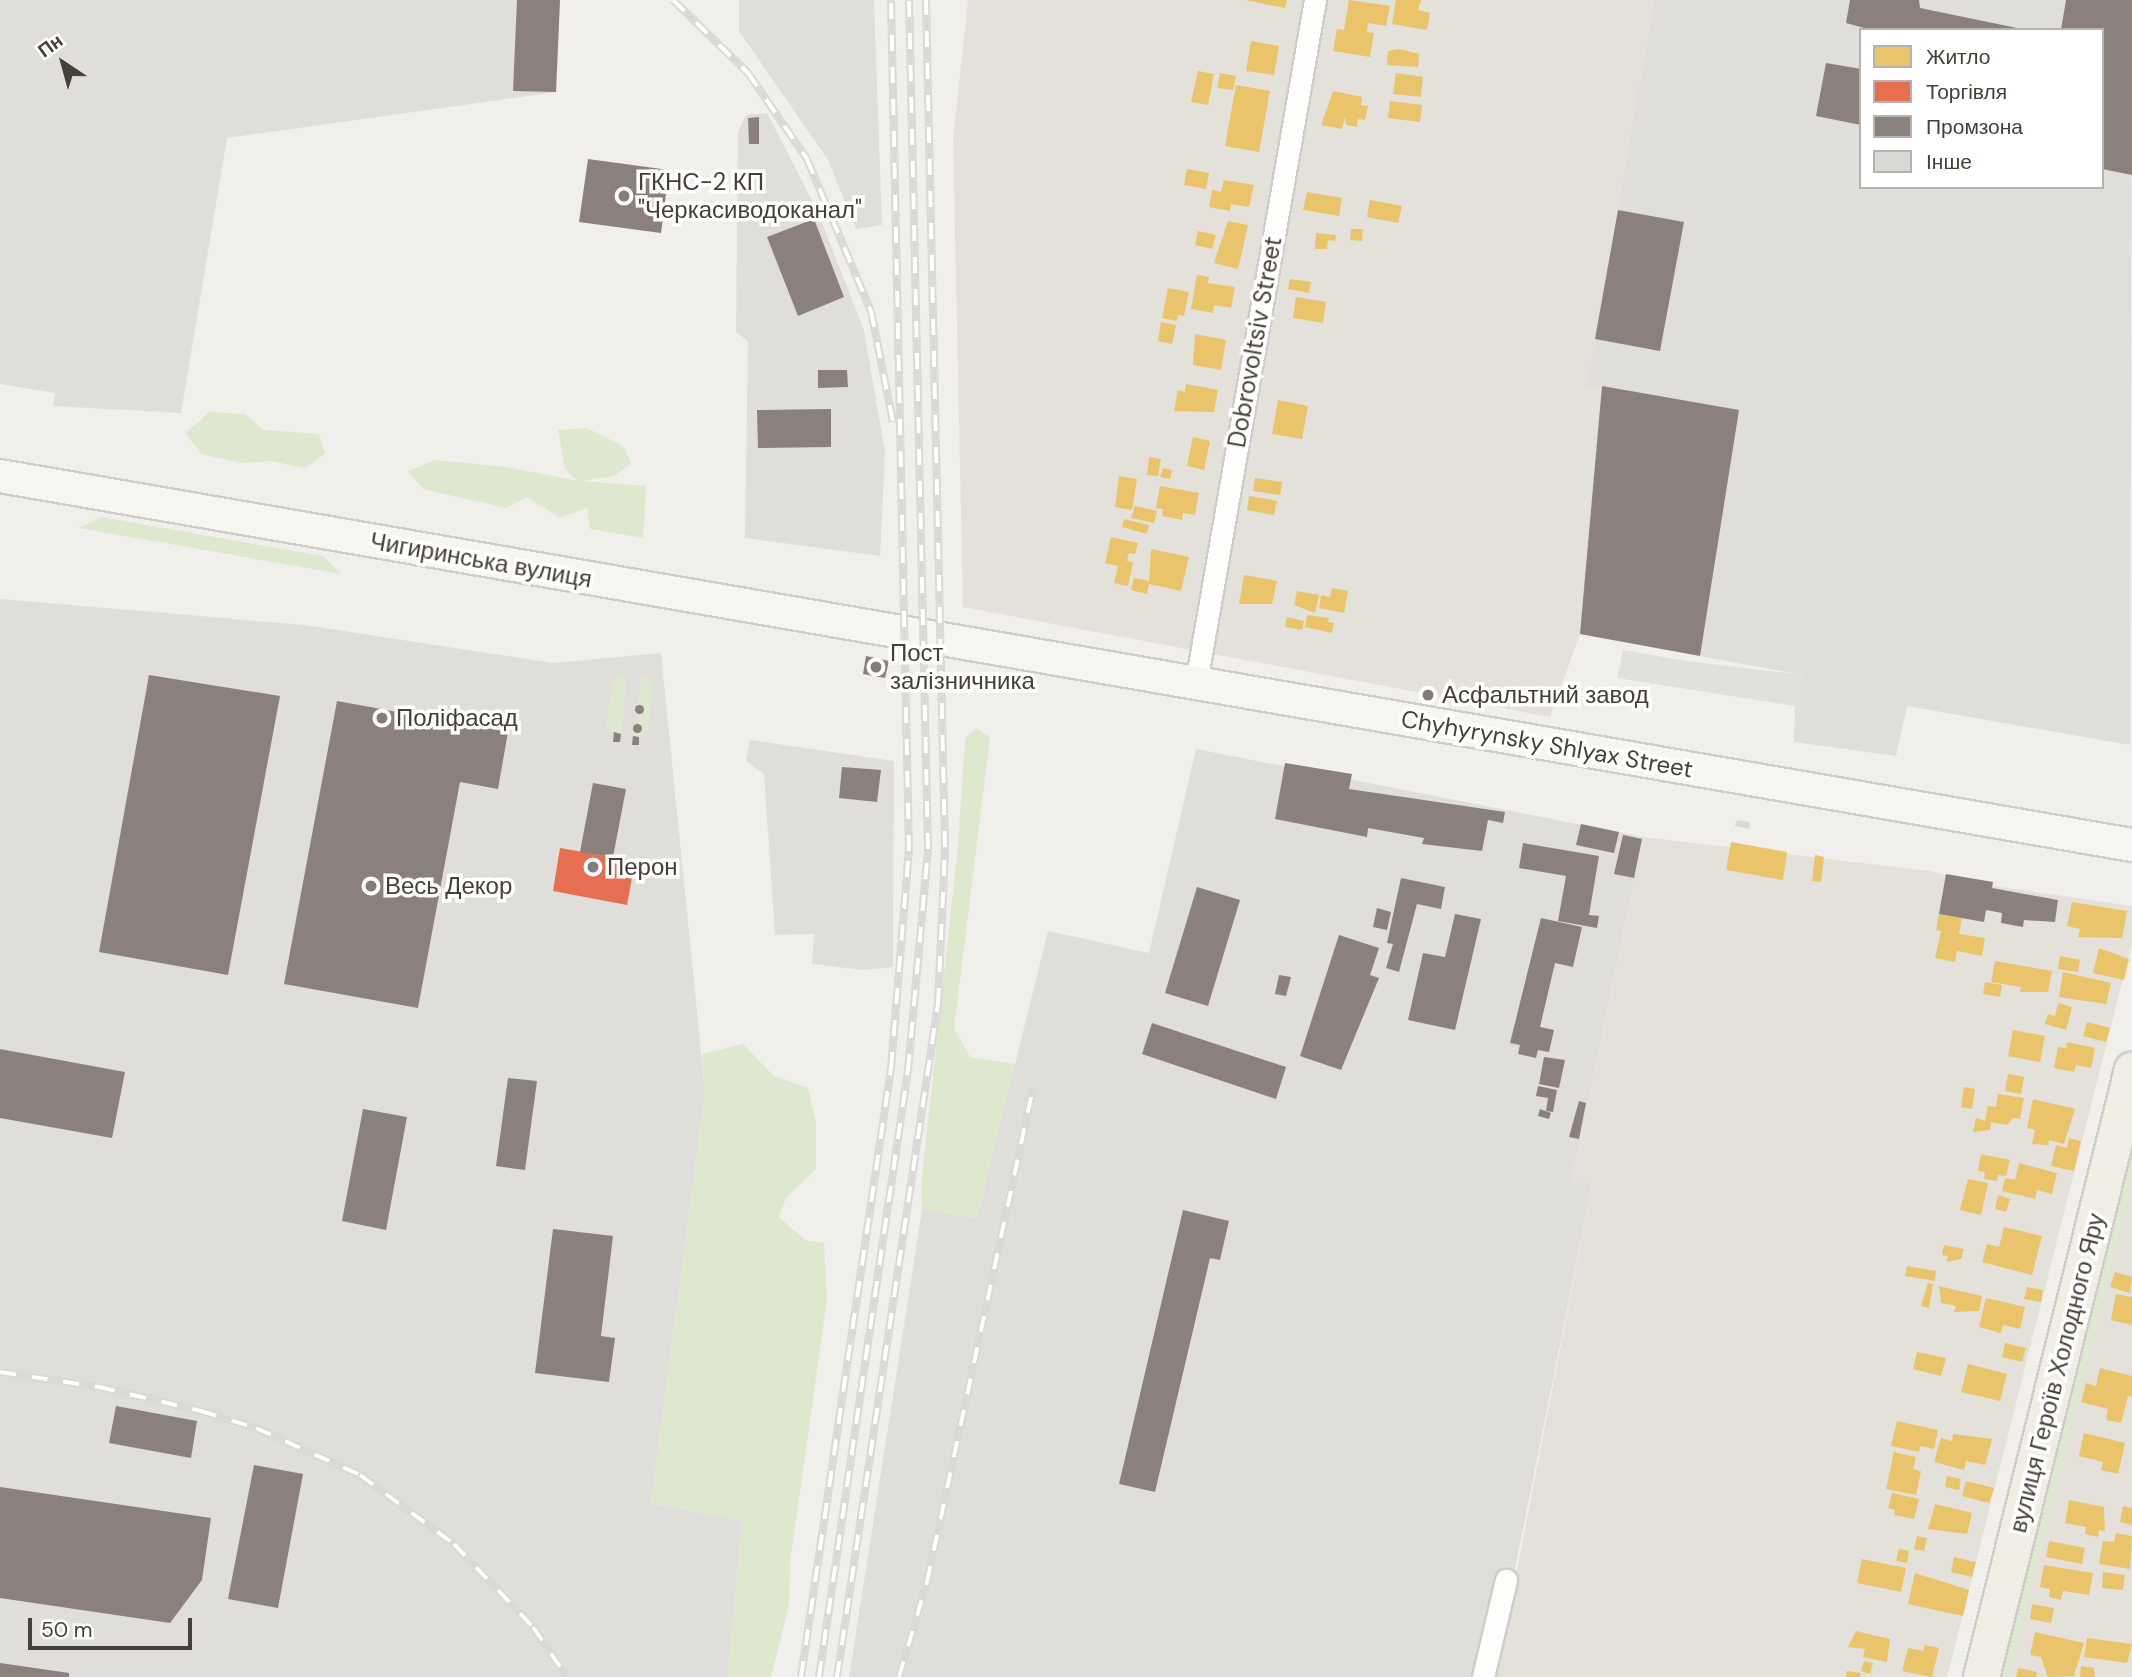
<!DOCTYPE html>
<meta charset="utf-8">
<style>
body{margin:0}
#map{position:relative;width:2132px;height:1677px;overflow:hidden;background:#f1efeb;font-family:"DM Sans",sans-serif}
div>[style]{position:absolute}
.residential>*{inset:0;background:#e4e1da}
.industrial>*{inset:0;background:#e0deda}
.green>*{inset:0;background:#dde8ce}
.parking>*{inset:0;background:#e2e0dc}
.homes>*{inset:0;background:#e9c46a}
.shops>*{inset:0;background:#e76f51}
.industry>*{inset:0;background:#8a817c}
.round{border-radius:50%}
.building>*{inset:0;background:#dad8d4}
.roads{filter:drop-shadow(2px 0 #cfcdc9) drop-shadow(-2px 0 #cfcdc9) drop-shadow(0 2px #cfcdc9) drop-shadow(0 -2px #cfcdc9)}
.street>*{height:21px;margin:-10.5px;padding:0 10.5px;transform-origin:10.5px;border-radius:10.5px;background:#fdfdfc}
.secondary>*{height:32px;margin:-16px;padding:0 16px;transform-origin:16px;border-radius:16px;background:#f6f5f0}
.primary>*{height:35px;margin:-17.5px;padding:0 17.5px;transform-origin:17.5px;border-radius:17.5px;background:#f0ede5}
.rail>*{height:8px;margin-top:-4px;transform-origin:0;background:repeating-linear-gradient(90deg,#fff 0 16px,#d9d9d8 0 32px);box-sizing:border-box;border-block:2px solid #d9d9d8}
.dots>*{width:19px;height:19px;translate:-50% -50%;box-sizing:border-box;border:4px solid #fff;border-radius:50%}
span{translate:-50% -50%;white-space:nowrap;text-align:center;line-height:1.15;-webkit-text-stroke:7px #fff;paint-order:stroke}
.poi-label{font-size:24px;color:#464138}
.left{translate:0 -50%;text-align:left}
.street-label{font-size:24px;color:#464138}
.legend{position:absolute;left:1859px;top:28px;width:245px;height:161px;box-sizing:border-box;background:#fff;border:2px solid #b5b3af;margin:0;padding:9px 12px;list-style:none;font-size:21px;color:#464138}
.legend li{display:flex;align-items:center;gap:14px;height:35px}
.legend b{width:35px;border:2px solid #b5b3af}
.north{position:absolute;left:28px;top:28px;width:70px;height:70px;-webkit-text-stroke:5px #fff;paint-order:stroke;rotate:324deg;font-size:19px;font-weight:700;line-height:28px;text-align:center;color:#464138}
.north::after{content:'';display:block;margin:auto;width:24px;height:32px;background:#464138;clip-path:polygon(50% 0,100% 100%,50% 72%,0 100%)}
.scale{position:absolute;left:28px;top:1618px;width:164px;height:32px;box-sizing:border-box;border:4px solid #464138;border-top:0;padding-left:9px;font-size:21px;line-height:24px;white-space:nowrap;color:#464138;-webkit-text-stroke:5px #fff;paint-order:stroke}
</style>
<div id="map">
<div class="residential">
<div style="clip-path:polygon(968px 0,1654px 0,1588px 387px,1602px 386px,1580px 634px,1550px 717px,963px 607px,953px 139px)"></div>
<div style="clip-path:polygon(1643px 837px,1930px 871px,1987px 885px,2132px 906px,2132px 943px,1947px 1677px,1496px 1677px,1592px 1186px,1572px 1182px)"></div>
<div style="clip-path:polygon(2132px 1181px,2132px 1677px,2009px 1677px,2082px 1380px)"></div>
</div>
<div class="industrial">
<div style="clip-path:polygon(0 0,560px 0,556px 92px,227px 138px,181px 413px,53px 406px,55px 393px,0 384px)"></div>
<div style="clip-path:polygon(739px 0,874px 0,882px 225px,856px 229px,828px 160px,739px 31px)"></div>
<div style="clip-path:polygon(evenodd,1654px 0,2132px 0,2130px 745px,1907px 706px,1896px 756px,1794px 742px,1795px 706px,1803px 675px,1580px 634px,1602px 387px,1587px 388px,1654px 0,1861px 30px,2102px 30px,2102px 187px,1861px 187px,1861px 30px)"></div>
<div style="clip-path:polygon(767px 113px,817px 210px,864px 330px,885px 453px,880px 556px,745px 538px,748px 341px,736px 332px,738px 132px,746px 115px)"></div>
<div style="clip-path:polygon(0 599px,305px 625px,553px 663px,661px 653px,705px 1092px,651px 1503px,742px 1521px,728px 1677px,0 1677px)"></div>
<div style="clip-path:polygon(750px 740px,894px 761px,893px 967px,863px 970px,812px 964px,814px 934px,775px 935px,764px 774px,746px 761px)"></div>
<div style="clip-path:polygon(1196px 749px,1643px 837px,1572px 1181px,1592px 1185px,1513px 1579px,1495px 1578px,1471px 1677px,849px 1677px,922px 1210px,977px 1218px,1048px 931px,1149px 953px)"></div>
</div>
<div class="green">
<div style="clip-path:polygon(209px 412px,245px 414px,263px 430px,319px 434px,325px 453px,305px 468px,271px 461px,241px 463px,201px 454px,186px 433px)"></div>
<div style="clip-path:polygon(587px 428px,623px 446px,631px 463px,614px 476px,581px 481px,646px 486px,643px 538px,590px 529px,587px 508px,560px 518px,527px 497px,506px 508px,423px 489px,408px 471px,435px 460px,507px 467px,578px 481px,565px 469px,558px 430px)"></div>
<div style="clip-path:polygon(101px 517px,323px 556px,341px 574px,79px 528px)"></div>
<div style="clip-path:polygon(622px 673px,626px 679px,621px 741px,606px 725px,614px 677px)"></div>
<div style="clip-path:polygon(641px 677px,651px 679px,653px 686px,648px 729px,633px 742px)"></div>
<div style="clip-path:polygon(977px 728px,990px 738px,954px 1028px,970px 1057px,1015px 1064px,977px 1218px,922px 1210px,921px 1186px,958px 846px,965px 738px)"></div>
<div style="clip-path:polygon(743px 1044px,774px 1076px,808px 1088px,816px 1121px,816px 1169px,786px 1198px,779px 1217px,805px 1240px,824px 1243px,827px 1300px,790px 1563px,789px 1604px,771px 1677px,728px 1677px,742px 1521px,651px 1503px,705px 1092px,702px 1054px)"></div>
<div style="clip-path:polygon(2132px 1126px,2132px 1181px,2009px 1677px,1994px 1677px)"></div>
</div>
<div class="parking">
<div style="clip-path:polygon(1623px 650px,1687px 661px,1804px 675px,1795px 706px,1617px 678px)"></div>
</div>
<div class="homes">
<div style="clip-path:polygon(1245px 0,1287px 0,1285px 8px)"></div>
<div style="clip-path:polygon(1349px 0,1390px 6px,1386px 26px,1368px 23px,1367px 32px,1374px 33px,1370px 57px,1333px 51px,1337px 29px,1344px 30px)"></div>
<div style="clip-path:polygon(1396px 0,1421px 0,1418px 10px,1430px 13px,1427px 30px,1392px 24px)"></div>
<div style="clip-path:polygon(1251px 41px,1279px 46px,1274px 75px,1246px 71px)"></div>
<div style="clip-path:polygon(1399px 49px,1419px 54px,1418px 67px,1387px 65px,1388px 51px)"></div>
<div style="clip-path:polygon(1198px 71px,1214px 74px,1208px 105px,1191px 102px)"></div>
<div style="clip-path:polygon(1220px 73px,1236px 76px,1233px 90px,1217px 88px)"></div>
<div style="clip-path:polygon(1396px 73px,1423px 77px,1421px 97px,1393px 94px)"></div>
<div style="clip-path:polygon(1236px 85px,1270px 91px,1259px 152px,1225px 146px)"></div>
<div style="clip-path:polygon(1333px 91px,1362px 97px,1361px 105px,1368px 106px,1365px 120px,1358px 119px,1357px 127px,1346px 125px,1345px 117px,1342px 129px,1321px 125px)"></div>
<div style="clip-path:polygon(1390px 101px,1422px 105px,1420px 122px,1388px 118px)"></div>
<div style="clip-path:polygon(1187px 169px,1209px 173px,1206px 189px,1184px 185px)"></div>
<div style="clip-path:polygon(1224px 180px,1254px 185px,1249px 207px,1231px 204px,1230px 211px,1209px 207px,1212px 190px,1221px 192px)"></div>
<div style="clip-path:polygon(1307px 192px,1342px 198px,1339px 216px,1303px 210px)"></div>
<div style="clip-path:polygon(1370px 200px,1402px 206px,1398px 223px,1367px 217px)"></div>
<div style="clip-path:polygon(1228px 221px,1248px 225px,1238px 269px,1214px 263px)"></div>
<div style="clip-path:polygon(1351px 229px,1363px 229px,1362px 241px,1350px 240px)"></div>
<div style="clip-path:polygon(1198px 231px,1216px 235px,1212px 249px,1195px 245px)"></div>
<div style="clip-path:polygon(1316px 233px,1336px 235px,1335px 241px,1328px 240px,1327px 249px,1315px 249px)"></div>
<div style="clip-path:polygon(1197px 275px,1209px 277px,1208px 283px,1235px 287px,1231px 308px,1214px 305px,1213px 313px,1191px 309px)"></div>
<div style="clip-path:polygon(1290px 279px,1311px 282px,1309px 293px,1288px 289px)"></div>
<div style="clip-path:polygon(1168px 288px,1189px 292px,1184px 316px,1178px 315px,1177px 321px,1162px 318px)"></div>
<div style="clip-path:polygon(1296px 297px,1326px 302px,1323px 323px,1293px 318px)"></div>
<div style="clip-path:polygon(1161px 322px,1176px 325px,1172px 344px,1158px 341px)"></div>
<div style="clip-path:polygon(1195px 334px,1226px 340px,1221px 370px,1193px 365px)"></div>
<div style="clip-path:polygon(1186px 384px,1218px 390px,1214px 412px,1174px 411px,1178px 390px,1185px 392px)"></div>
<div style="clip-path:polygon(1278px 400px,1308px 406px,1302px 439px,1272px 434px)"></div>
<div style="clip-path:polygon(1193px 437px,1210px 441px,1204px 470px,1187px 466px)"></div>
<div style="clip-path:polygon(1149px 457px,1161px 459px,1158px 476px,1147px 475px)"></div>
<div style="clip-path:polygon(1163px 468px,1172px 470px,1170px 479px,1160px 477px)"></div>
<div style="clip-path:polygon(1119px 476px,1137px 479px,1132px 510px,1115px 507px)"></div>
<div style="clip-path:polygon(1255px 478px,1282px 482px,1280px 495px,1253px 491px)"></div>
<div style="clip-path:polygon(1160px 486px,1199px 493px,1195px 515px,1183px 513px,1182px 520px,1162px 516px,1163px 509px,1156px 508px)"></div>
<div style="clip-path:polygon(1249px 496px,1277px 501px,1274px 515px,1247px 510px)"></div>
<div style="clip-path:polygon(1135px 506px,1157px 511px,1154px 523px,1131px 518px)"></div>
<div style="clip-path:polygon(1124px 519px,1149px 525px,1147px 534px,1122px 527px)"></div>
<div style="clip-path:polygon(1111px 537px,1138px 543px,1135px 554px,1129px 553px,1127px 561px,1133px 562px,1128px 586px,1114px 583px,1118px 566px,1105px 563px)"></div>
<div style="clip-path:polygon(1151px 549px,1189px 557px,1181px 591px,1149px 584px,1147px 594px,1131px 590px,1134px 578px,1149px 581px)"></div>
<div style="clip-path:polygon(1244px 575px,1277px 581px,1272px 604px,1239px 604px)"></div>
<div style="clip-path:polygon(1332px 588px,1348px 591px,1344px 613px,1319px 608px,1321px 595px,1330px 597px)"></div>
<div style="clip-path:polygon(1297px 591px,1319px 595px,1315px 613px,1294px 605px)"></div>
<div style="clip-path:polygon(1307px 615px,1329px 618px,1328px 622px,1334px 623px,1332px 633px,1305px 627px)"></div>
<div style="clip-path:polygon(1287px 617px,1304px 621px,1302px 630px,1285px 627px)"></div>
<div style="clip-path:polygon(1731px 842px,1787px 852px,1783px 880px,1726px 870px)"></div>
<div style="clip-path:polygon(1815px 855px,1824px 857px,1821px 882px,1812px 881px)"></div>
<div style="clip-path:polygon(2072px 902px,2127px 911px,2122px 938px,2078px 937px,2080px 929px,2067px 926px)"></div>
<div style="clip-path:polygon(1939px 914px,1962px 918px,1959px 934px,1985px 938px,1982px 956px,1957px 951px,1955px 962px,1935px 958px,1941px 931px,1936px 930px)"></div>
<div style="clip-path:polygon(2099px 948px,2129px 959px,2124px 980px,2093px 973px)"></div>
<div style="clip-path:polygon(2060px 956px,2080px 960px,2078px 972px,2058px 969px)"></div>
<div style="clip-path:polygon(1995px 961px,2052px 971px,2048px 992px,2020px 992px,2021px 987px,1991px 982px)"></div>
<div style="clip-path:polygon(2063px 972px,2111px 983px,2106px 1004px,2059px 997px)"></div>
<div style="clip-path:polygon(1985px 982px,2002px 985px,2000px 997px,1983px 994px)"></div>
<div style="clip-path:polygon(2058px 1003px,2072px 1007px,2066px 1030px,2045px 1024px,2048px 1014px,2055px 1016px)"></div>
<div style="clip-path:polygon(2087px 1022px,2110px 1028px,2106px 1042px,2083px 1036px)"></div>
<div style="clip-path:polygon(2013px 1030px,2045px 1036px,2040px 1062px,2008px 1056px)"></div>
<div style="clip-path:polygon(2067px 1042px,2095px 1048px,2091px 1068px,2076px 1065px,2074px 1072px,2054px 1068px,2058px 1047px,2066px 1048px)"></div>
<div style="clip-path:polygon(2008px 1074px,2024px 1077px,2021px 1094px,2005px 1091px)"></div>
<div style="clip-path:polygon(1964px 1087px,1975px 1089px,1972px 1109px,1961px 1107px)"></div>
<div style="clip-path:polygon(1998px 1094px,2024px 1098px,2020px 1119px,2013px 1118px,2007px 1125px,1991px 1122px,1990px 1130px,1973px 1132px,1976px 1118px,1985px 1121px,1988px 1106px,1996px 1107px)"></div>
<div style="clip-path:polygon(2033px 1099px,2075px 1109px,2064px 1144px,2049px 1140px,2048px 1145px,2032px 1144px,2035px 1130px,2027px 1128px)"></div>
<div style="clip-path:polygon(2069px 1138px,2081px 1141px,2074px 1171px,2051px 1166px,2056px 1145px,2067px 1148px)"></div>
<div style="clip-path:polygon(1981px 1154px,2010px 1160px,2006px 1176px,1998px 1175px,1997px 1181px,1984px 1179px,1985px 1172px,1978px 1171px)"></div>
<div style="clip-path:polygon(2019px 1163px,2057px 1173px,2052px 1194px,2037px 1190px,2035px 1199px,2002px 1191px,2005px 1178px,2015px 1180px)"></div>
<div style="clip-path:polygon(1968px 1179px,1988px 1183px,1981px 1215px,1960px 1210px)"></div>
<div style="clip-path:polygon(1998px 1195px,2010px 1199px,2006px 1212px,1995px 1209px)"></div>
<div style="clip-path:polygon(2004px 1227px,2042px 1236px,2032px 1275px,1982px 1262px,1987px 1244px,1999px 1247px)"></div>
<div style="clip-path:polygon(1944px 1245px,1964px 1249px,1961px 1259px,1947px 1262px,1948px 1256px,1942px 1255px)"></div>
<div style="clip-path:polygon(1907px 1266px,1936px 1271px,1935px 1281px,1905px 1276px)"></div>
<div style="clip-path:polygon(2115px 1272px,2132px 1277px,2130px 1293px,2110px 1287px)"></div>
<div style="clip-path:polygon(1928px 1283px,1933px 1284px,1929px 1308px,1921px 1306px)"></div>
<div style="clip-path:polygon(1939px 1286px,1982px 1296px,1979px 1311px,1954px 1312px,1956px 1306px,1941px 1303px)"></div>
<div style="clip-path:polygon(2027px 1287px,2043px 1290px,2041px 1302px,2024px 1299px)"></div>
<div style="clip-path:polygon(2116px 1294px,2132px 1297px,2132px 1325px,2111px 1320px)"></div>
<div style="clip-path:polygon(1986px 1298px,2025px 1307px,2020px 1329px,2003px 1325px,2001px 1333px,1979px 1327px)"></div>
<div style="clip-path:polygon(2005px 1343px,2026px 1348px,2022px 1362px,2002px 1357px)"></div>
<div style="clip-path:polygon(1917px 1352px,1946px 1358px,1941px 1376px,1913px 1369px)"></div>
<div style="clip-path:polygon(1968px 1364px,2007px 1374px,2000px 1401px,1961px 1392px)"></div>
<div style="clip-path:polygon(2100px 1368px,2132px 1376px,2132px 1397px,2128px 1396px,2121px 1423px,2106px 1420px,2108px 1409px,2081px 1402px,2086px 1383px,2096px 1386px)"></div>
<div style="clip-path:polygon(1897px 1421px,1938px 1430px,1934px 1449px,1920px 1446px,1919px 1452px,1891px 1446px)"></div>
<div style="clip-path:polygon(2084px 1433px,2125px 1443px,2118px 1474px,2101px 1470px,2103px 1462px,2079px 1456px)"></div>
<div style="clip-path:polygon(1953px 1434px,1992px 1439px,1985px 1465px,1966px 1461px,1964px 1470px,1934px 1462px,1941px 1438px,1952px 1441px)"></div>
<div style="clip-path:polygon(1894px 1452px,1916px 1457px,1913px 1469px,1921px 1471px,1916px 1495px,1886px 1489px)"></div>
<div style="clip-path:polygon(1947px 1476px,1961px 1479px,1959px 1490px,1945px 1487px)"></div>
<div style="clip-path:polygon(1966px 1481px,1994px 1488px,1989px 1503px,1962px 1496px)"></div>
<div style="clip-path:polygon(1892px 1493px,1919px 1499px,1914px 1519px,1894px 1515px,1895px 1510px,1888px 1508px)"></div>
<div style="clip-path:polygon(2069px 1500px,2104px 1507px,2105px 1531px,2099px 1530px,2098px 1537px,2085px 1534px,2086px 1527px,2065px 1523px)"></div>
<div style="clip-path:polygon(1935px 1504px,1972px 1513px,1967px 1534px,1928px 1529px)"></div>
<div style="clip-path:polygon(2123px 1506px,2132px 1508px,2132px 1525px,2120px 1522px)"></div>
<div style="clip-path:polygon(2116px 1533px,2132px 1536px,2130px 1569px,2099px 1564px,2103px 1541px,2114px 1542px)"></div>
<div style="clip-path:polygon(1917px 1536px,1927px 1538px,1924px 1551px,1914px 1549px)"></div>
<div style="clip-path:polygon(2049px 1541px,2085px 1548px,2082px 1564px,2046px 1557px)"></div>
<div style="clip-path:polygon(1899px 1549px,1909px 1551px,1907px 1563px,1896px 1561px)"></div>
<div style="clip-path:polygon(1954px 1557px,1976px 1562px,1972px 1577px,1951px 1572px)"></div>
<div style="clip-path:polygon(1862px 1559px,1906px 1568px,1901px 1592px,1857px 1583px)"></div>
<div style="clip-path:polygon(2044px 1565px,2093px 1573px,2089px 1595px,2063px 1591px,2061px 1600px,2049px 1597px,2050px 1589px,2040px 1587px)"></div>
<div style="clip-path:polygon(2103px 1572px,2125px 1575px,2123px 1590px,2102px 1588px)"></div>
<div style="clip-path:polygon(1915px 1573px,1969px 1590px,1963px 1616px,1908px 1604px)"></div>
<div style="clip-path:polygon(2032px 1604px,2054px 1608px,2051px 1623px,2030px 1619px)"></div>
<div style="clip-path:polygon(1856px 1631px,1890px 1639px,1887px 1662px,1863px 1657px,1865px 1649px,1848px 1647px)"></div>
<div style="clip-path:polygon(2035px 1632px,2084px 1643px,2074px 1676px,2048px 1677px,2041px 1657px,2030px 1655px)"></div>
<div style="clip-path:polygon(2087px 1638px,2132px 1644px,2127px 1663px,2084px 1657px)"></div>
<div style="clip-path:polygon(1925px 1645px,1939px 1648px,1932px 1677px,1902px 1671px,1908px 1648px,1923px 1651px)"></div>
<div style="clip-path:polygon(1864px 1661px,1873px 1663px,1870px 1674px,1861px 1671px)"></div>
<div style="clip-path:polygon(2081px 1666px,2094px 1668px,2095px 1677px,2080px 1677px)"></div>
<div style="clip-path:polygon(2018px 1668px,2037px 1672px,2036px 1677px,2016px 1677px)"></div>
<div style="clip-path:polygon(1847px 1671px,1861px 1673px,1860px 1677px,1846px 1677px)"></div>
</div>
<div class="shops">
<div style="clip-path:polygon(560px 848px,635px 861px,627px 905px,553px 891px)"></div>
</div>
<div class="industry">
<div style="clip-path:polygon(517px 0,560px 0,556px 92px,513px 91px)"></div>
<div style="clip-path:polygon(1850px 0,1919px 0,1920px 8px,2027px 30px,1871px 30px,1846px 23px)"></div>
<div style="clip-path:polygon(2066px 0,2132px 0,2132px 175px,2102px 169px,2102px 30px,2061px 30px)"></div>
<div style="clip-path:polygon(1826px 63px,1861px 69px,1861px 125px,1816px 116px)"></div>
<div style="clip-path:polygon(759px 117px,759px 144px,749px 144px,748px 118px)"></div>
<div style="clip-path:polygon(588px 159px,669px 170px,661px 233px,579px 222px)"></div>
<div style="clip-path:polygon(1618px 210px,1684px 222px,1660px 351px,1595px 339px)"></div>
<div style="clip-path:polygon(814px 219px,844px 297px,798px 316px,767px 237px)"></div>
<div style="clip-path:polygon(818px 370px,847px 370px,848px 387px,818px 388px)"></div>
<div style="clip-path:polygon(1602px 386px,1739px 410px,1700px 656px,1580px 634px)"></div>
<div style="clip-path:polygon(831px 409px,831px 447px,758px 448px,757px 410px)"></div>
<div style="clip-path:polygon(866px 656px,889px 661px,885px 678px,863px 674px)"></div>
<div style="clip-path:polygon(149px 675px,280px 696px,228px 975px,99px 952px)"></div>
<div style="clip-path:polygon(337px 701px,508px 732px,498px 789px,460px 782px,418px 1008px,284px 984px)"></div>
<div class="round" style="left:634.5px;top:704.5px;width:9px;height:9px"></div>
<div class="round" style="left:632.5px;top:723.5px;width:9px;height:9px"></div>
<div style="clip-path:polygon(614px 732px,621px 734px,620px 742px,613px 742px)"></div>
<div style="clip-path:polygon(633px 736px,639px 737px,639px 745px,632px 745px)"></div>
<div style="clip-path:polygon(1285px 763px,1352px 774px,1349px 789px,1505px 812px,1503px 823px,1488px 820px,1482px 851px,1422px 844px,1424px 838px,1368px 828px,1367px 837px,1275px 819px)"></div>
<div style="clip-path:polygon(842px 767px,881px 770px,877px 802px,839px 798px)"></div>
<div style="clip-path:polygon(593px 783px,626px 789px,613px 857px,580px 852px)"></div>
<div style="clip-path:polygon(1581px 824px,1619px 832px,1614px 853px,1576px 845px)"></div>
<div style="clip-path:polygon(1623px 835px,1642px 839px,1634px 878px,1614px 874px)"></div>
<div style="clip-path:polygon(1523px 843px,1599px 856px,1589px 915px,1599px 916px,1597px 928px,1558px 921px,1566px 876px,1519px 868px)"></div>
<div style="clip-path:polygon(1946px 874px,1993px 882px,1992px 888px,2058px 900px,2055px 922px,2024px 920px,2023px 927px,2001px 923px,2002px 913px,1986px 910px,1984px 922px,1939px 914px)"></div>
<div style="clip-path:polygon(1401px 878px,1445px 887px,1441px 909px,1417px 904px,1399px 972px,1386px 968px,1393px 944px,1387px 943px)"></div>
<div style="clip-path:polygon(1197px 887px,1240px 900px,1208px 1006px,1165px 993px)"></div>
<div style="clip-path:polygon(1377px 908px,1391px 912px,1387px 930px,1373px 927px)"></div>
<div style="clip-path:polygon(1455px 914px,1481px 919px,1455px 1030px,1408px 1020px,1423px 953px,1445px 957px)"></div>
<div style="clip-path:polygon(1541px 918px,1582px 927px,1573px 967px,1555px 963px,1540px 1027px,1554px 1030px,1549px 1052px,1538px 1050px,1536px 1058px,1518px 1054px,1520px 1045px,1510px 1043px)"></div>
<div style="clip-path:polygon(1339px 935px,1379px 948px,1370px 975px,1379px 978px,1341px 1070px,1300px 1056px)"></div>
<div style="clip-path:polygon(1279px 975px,1291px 977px,1286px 996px,1275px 994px)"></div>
<div style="clip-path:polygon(1152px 1023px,1286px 1067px,1276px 1099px,1142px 1054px)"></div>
<div style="clip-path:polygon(0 1049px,125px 1072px,112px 1138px,0 1118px)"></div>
<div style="clip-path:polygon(1544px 1057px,1565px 1060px,1559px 1088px,1539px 1084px)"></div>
<div style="clip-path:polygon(508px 1078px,537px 1081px,525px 1170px,496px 1166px)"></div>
<div style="clip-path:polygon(1538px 1086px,1557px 1090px,1553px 1112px,1546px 1111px,1548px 1098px,1536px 1096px)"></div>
<div style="clip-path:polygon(1579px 1101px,1586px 1103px,1579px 1139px,1569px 1137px)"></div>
<div style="clip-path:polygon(363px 1109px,407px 1117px,386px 1230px,342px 1221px)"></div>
<div style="clip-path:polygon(1540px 1109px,1551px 1113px,1549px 1119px,1538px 1116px)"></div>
<div style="clip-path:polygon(1183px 1210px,1229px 1221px,1220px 1260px,1210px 1258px,1155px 1492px,1119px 1484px)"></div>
<div style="clip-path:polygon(553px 1229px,613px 1236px,601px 1336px,615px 1338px,609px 1382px,535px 1373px)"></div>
<div style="clip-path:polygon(116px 1406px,197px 1421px,191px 1458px,109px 1443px)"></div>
<div style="clip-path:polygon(254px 1465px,303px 1474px,278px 1608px,228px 1599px)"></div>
<div style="clip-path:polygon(0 1487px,211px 1518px,202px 1580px,170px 1623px,0 1598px)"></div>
<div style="clip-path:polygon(0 1663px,69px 1673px,69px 1677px,0 1677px)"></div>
</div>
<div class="building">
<div style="clip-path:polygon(1737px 820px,1750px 822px,1749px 829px,1735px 826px)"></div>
</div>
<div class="roads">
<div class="street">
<div style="left:1196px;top:683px;width:693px;rotate:-80.12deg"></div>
<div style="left:1483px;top:1677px;width:100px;rotate:-76.7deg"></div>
</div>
<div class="secondary">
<div style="left:0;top:476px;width:2164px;rotate:9.82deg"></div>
</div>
<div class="primary">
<div style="left:1981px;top:1677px;width:626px;rotate:-76.05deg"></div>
</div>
</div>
<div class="rail">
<div style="left:673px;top:0;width:105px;rotate:44.2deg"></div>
<div style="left:748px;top:73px;width:104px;rotate:55.5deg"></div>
<div style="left:807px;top:159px;width:165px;rotate:67.2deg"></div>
<div style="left:871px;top:311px;width:113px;rotate:78.8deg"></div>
<div style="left:0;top:1372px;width:100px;rotate:8.6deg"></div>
<div style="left:99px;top:1387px;width:105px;rotate:13.2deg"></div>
<div style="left:201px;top:1411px;width:58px;rotate:17.2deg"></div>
<div style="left:256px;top:1428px;width:114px;rotate:24.3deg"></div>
<div style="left:360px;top:1475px;width:117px;rotate:36.3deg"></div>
<div style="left:454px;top:1544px;width:115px;rotate:46.4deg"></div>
<div style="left:533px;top:1627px;width:60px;rotate:55.8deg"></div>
<div style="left:801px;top:1677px;width:616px;rotate:-81.59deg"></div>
<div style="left:891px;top:1068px;width:218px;rotate:-85.3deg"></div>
<div style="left:909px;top:851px;width:851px;rotate:-91.21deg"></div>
<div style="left:819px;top:1677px;width:613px;rotate:-81.66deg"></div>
<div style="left:908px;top:1070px;width:222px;rotate:-84.8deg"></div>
<div style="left:928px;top:849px;width:849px;rotate:-91.28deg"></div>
<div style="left:837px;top:1677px;width:681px;rotate:-81.47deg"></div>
<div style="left:938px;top:1004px;width:157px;rotate:-87.4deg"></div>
<div style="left:945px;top:847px;width:847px;rotate:-91.29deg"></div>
<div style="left:899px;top:1677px;width:99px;rotate:-73.6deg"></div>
<div style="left:927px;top:1582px;width:505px;rotate:-77.89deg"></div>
</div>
<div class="dots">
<div style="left:624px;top:196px;background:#827e77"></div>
<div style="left:876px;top:667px;background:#827e77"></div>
<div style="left:1428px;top:695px;background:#827e77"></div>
<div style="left:382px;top:718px;background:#827e77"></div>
<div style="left:593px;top:867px;background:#827e77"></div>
<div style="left:371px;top:886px;background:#827e77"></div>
</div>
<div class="poi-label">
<span class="left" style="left:638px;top:196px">ГКНС-2 КП<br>"Черкасиводоканал"</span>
<span class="left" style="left:890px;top:667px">Пост<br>залізничника</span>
<span class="left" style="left:1442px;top:695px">Асфальтний завод</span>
<span class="left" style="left:396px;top:718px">Поліфасад</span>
<span class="left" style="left:607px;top:867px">Перон</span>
<span class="left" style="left:385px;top:886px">Весь Декор</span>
</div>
<div class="street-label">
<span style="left:1255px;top:342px;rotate:-80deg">Dobrovoltsiv Street</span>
<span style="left:481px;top:560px;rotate:10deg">Чигиринська вулиця</span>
<span style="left:1547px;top:744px;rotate:10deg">Chyhyrynsky Shlyax Street</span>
<span style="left:2057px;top:1373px;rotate:-76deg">вулиця Героїв Холодного Яру</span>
</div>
<ul class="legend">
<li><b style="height:19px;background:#e9c46a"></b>Житло</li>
<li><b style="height:19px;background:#e76f51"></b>Торгівля</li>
<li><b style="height:19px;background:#8a817c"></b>Промзона</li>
<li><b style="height:19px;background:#dad8d4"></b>Інше</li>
</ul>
<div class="north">Пн</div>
<div class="scale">50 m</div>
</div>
